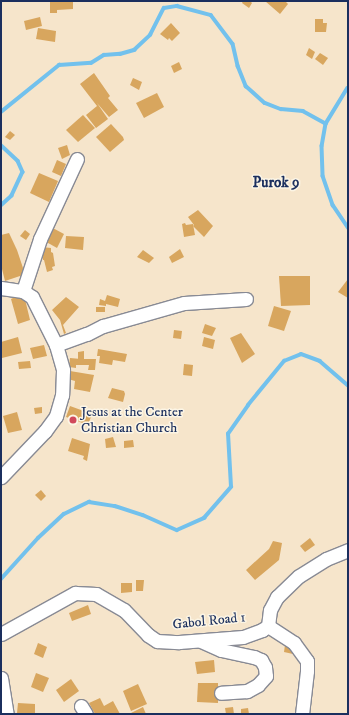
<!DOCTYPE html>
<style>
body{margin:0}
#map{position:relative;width:349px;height:715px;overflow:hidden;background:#f6e5cb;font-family:"IM FELL DW Pica",serif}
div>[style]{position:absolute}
.stream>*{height:3.5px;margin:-1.75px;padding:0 1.75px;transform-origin:1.75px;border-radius:1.75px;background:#72c1ed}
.building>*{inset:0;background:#d8a65e}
.roads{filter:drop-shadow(1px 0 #888a94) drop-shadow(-1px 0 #888a94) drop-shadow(0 1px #888a94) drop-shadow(0 -1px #888a94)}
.street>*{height:13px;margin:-6.5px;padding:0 6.5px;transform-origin:6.5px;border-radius:6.5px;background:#fff}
.dots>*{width:11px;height:11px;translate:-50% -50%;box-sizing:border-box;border:2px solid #fcf5e5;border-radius:50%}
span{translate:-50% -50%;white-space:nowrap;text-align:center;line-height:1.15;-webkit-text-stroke:3px #fcf5e5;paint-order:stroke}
.poi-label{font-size:14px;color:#1b2f5e}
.left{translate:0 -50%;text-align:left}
.street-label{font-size:14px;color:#1b2f5e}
.neighbourhood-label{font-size:15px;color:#1b2f5e;font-weight:700}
.frame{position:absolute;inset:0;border:2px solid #1b2f5e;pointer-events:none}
</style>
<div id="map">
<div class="stream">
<div style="left:348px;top:88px;width:42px;rotate:121.4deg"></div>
<div style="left:326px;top:124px;width:22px;rotate:100deg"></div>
<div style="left:322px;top:146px;width:30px;rotate:88deg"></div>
<div style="left:323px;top:176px;width:31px;rotate:71deg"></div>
<div style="left:333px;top:205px;width:27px;rotate:56deg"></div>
<div style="left:1px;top:112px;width:75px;rotate:-39deg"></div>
<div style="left:59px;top:65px;width:32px;rotate:-4deg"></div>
<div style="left:91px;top:63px;width:15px;rotate:-32deg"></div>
<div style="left:104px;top:55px;width:16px;rotate:-4deg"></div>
<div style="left:120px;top:54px;width:15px;rotate:-16deg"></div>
<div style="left:134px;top:50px;width:22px;rotate:-43deg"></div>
<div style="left:150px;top:35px;width:30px;rotate:-63deg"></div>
<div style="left:164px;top:8px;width:13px;rotate:-9deg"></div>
<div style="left:177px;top:6px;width:35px;rotate:15deg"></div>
<div style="left:211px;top:15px;width:36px;rotate:53deg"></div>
<div style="left:233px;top:44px;width:23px;rotate:77deg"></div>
<div style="left:238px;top:66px;width:22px;rotate:68deg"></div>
<div style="left:246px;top:86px;width:25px;rotate:42deg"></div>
<div style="left:265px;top:103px;width:17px;rotate:21deg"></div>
<div style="left:281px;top:109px;width:22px;rotate:5deg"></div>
<div style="left:303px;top:111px;width:26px;rotate:29deg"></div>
<div style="left:1px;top:145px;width:23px;rotate:43deg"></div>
<div style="left:18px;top:161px;width:12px;rotate:66deg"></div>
<div style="left:23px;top:172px;width:26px;rotate:115deg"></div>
<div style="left:12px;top:196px;width:15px;rotate:138deg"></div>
<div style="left:1px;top:579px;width:55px;rotate:-47.9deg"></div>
<div style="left:38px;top:538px;width:35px;rotate:-43deg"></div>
<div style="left:64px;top:514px;width:28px;rotate:-26deg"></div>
<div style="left:89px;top:502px;width:26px;rotate:9deg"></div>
<div style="left:115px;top:506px;width:29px;rotate:18deg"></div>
<div style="left:143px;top:515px;width:37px;rotate:24deg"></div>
<div style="left:177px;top:530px;width:30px;rotate:-24deg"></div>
<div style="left:204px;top:518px;width:41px;rotate:-48.9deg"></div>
<div style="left:231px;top:487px;width:53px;rotate:-93.2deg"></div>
<div style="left:228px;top:434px;width:35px;rotate:-55deg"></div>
<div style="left:248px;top:405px;width:57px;rotate:-50.7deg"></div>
<div style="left:284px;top:361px;width:18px;rotate:-22deg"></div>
<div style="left:301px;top:354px;width:20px;rotate:20deg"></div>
<div style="left:320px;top:361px;width:37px;rotate:41deg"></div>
</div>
<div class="building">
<div style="clip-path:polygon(50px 1px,73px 1px,73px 9px,57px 10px,57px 13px,50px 13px)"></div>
<div style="clip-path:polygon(243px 1px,250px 1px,252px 3px,249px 8px,242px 3px)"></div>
<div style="clip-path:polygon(265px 1px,285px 1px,288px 4px,280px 14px)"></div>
<div style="clip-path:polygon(40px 17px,42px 26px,26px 30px,24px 21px)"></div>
<div style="clip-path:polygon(315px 19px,323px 19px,323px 23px,327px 23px,326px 32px,315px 32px)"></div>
<div style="clip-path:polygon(171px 23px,180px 33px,172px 41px,169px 38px,168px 40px,160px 34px)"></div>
<div style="clip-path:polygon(38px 28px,56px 31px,55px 42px,36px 39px)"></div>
<div style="clip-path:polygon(309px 48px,315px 52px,312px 59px,306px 55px)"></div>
<div style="clip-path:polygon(320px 53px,328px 58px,323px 65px,315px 59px)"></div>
<div style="clip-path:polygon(179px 62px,182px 69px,174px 73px,171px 66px)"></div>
<div style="clip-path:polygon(94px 73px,110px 96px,108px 98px,118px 110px,109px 117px,97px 103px,108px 119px,96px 128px,86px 115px,97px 106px,80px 84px)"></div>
<div style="clip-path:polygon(133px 78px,142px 82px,139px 90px,130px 85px)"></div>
<div style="clip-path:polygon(157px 93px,164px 107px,144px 118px,136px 103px)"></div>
<div style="clip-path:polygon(83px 115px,95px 128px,78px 142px,66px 130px)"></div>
<div style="clip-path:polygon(111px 124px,123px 137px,124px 140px,110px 152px,96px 137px)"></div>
<div style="clip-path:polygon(10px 131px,15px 135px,10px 140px,5px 137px)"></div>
<div style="clip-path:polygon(67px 145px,70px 155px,62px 159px,58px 148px)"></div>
<div style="clip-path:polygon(57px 160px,66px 164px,61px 176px,52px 172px)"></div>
<div style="clip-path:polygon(39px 173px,58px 181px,49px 202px,30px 193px)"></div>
<div style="clip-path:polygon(198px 210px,213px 226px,204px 237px,193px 226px,194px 225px,188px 217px)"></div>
<div style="clip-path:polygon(185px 223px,186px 225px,193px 224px,195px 235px,184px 237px,182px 224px)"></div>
<div style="clip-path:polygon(49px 226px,64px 234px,57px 248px,41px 239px)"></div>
<div style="clip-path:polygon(25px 230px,30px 234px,26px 240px,20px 236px)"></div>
<div style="clip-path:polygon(9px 233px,17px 250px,23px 268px,23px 275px,5px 281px,1px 265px,1px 235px)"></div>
<div style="clip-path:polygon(66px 236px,84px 237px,83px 250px,65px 248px)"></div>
<div style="clip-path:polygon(42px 247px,51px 248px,51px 252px,53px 253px,55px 266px,52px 267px,53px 270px,47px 272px,44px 260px,43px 260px)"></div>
<div style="clip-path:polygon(180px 249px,184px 257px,172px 263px,169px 257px)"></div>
<div style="clip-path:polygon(143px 250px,154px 258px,149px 263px,137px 257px)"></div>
<div style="clip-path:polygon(279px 276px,310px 276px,310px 305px,281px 306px)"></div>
<div style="clip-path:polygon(348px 279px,348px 298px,338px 292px)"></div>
<div style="clip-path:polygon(12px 294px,24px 295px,30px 320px,18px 324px,11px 299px,13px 298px)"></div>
<div style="clip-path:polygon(107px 295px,120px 299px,118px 307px,106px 304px,106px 306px,99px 305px,100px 299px,105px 301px)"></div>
<div style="clip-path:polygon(66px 297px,79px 307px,63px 325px,66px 333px,64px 334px,60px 320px,52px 310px)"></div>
<div style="clip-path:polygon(274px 306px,291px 311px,284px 331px,268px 326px)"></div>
<div style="clip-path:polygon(96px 307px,105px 307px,105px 312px,96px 312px)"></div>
<div style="clip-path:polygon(205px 324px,216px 328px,212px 336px,202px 333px)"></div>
<div style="clip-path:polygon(174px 330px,182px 331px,181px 339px,173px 338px)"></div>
<div style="clip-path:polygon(241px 333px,255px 354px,242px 363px,230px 338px)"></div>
<div style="clip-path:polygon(18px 337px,22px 353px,2px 358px,1px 342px)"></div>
<div style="clip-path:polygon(204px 337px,215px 340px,213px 349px,202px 346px)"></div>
<div style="clip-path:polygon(44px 345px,47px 356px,33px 359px,30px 348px)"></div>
<div style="clip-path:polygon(98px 349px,127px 354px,125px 362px,113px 360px,112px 365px,99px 363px,100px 356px,97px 356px)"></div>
<div style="clip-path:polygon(84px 351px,84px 359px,96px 359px,95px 370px,88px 370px,89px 365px,76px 365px,76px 368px,69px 367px,70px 358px,81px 359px,78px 359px,78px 352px)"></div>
<div style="clip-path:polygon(30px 361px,31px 368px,19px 369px,18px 362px)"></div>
<div style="clip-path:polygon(184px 364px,193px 365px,192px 376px,183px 375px)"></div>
<div style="clip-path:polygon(70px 371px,94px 375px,90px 392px,74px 389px,75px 381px,68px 379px)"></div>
<div style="clip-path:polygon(112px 388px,124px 391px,125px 394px,123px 402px,108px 398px)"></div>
<div style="clip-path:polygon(70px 406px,92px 414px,88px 425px,66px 417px)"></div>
<div style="clip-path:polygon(42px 407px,42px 413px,35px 414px,34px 408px)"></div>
<div style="clip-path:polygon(17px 412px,22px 430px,8px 433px,3px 416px)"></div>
<div style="clip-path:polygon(113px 437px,116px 447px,106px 448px,105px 439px)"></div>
<div style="clip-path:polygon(72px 438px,90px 444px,87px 461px,83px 459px,84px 456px,68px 451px)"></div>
<div style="clip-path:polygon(133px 440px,134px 447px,124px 448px,124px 441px)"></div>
<div style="clip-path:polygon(41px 490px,46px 496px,41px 501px,35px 495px)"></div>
<div style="clip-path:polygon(310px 538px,315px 545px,305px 552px,300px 546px)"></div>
<div style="clip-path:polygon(273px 541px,282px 543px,279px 560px,255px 580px,246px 570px,269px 549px)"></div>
<div style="clip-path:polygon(136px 580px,144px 580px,143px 591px,136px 591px)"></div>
<div style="clip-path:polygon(121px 583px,132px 583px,132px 592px,121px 593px)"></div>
<div style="clip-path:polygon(88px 605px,91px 614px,72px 621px,69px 613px)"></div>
<div style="clip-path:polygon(38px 643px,47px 647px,43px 658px,34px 654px)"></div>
<div style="clip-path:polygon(285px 645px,294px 647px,293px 654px,284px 652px)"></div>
<div style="clip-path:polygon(214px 660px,215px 672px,197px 674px,195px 662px)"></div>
<div style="clip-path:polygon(36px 673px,49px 678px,43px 692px,31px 687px)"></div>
<div style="clip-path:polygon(71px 679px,79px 691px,64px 702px,56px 690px)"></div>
<div style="clip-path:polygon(198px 683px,218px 683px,218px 703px,197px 702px)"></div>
<div style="clip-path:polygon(138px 684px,147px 704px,131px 711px,123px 691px)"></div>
<div style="clip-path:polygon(100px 698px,104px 706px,113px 701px,120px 714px,95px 714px,89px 703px)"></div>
<div style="clip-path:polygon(18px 703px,35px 704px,35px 714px,17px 713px)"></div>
<div style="clip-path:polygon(143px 707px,146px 714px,129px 714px)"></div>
<div style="clip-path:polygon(233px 707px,234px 714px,226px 714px,225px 708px)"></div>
<div style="clip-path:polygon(248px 708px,249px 714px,241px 714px,241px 709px)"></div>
</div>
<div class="roads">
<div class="street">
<div style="left:1px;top:288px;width:22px;rotate:8deg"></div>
<div style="left:23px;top:291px;width:11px;rotate:34deg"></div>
<div style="left:32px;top:297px;width:54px;rotate:63.4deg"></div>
<div style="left:56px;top:345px;width:26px;rotate:74deg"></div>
<div style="left:63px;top:370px;width:25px;rotate:92deg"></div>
<div style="left:62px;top:395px;width:22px;rotate:106deg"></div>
<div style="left:56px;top:416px;width:19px;rotate:126deg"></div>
<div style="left:45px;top:431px;width:64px;rotate:133.7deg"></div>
<div style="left:23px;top:291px;width:55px;rotate:-71.9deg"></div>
<div style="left:40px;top:239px;width:88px;rotate:-65.2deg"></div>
<div style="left:56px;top:345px;width:33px;rotate:-20deg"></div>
<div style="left:87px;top:334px;width:18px;rotate:-27deg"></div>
<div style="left:103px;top:326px;width:84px;rotate:-15.9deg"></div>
<div style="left:184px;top:303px;width:62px;rotate:-3.7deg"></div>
<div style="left:268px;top:626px;width:16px;rotate:-83deg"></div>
<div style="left:270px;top:610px;width:15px;rotate:-62deg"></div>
<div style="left:277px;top:597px;width:30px;rotate:-44deg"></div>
<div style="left:299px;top:576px;width:32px;rotate:-32deg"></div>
<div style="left:326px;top:559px;width:24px;rotate:-22deg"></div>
<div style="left:1px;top:634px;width:85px;rotate:-29deg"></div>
<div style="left:75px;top:593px;width:21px;rotate:3deg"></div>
<div style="left:96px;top:594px;width:32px;rotate:30deg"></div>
<div style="left:124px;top:610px;width:35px;rotate:46deg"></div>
<div style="left:148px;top:635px;width:11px;rotate:34deg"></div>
<div style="left:157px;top:641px;width:22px;rotate:3deg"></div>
<div style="left:179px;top:642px;width:64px;rotate:-4.5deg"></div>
<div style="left:243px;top:637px;width:20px;rotate:-20deg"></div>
<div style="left:262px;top:630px;width:7px;rotate:-34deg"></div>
<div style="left:268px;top:626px;width:31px;rotate:33deg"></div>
<div style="left:294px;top:643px;width:22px;rotate:54deg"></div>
<div style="left:307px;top:661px;width:10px;rotate:90deg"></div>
<div style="left:307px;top:671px;width:43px;rotate:96.6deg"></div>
<div style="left:201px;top:641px;width:22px;rotate:24deg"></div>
<div style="left:221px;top:650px;width:34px;rotate:12deg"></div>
<div style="left:254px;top:657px;width:8px;rotate:23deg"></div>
<div style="left:261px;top:660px;width:8px;rotate:60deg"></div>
<div style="left:265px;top:667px;width:9px;rotate:84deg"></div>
<div style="left:266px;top:676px;width:12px;rotate:132deg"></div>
<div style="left:258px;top:685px;width:13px;rotate:151deg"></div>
<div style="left:247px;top:691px;width:26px;rotate:176deg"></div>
<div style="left:1px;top:678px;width:36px;rotate:81deg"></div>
<div style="left:81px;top:706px;width:9px;rotate:58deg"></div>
</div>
</div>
<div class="dots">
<div style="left:73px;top:420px;background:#d1495b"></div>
</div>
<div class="poi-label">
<span class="left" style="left:81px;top:420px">Jesus at the Center<br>Christian Church</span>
</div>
<div class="street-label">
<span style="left:209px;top:621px;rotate:-6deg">Gabol Road 1</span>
</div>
<div class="neighbourhood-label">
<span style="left:276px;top:183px">Purok 9</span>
</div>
<div class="frame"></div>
</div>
